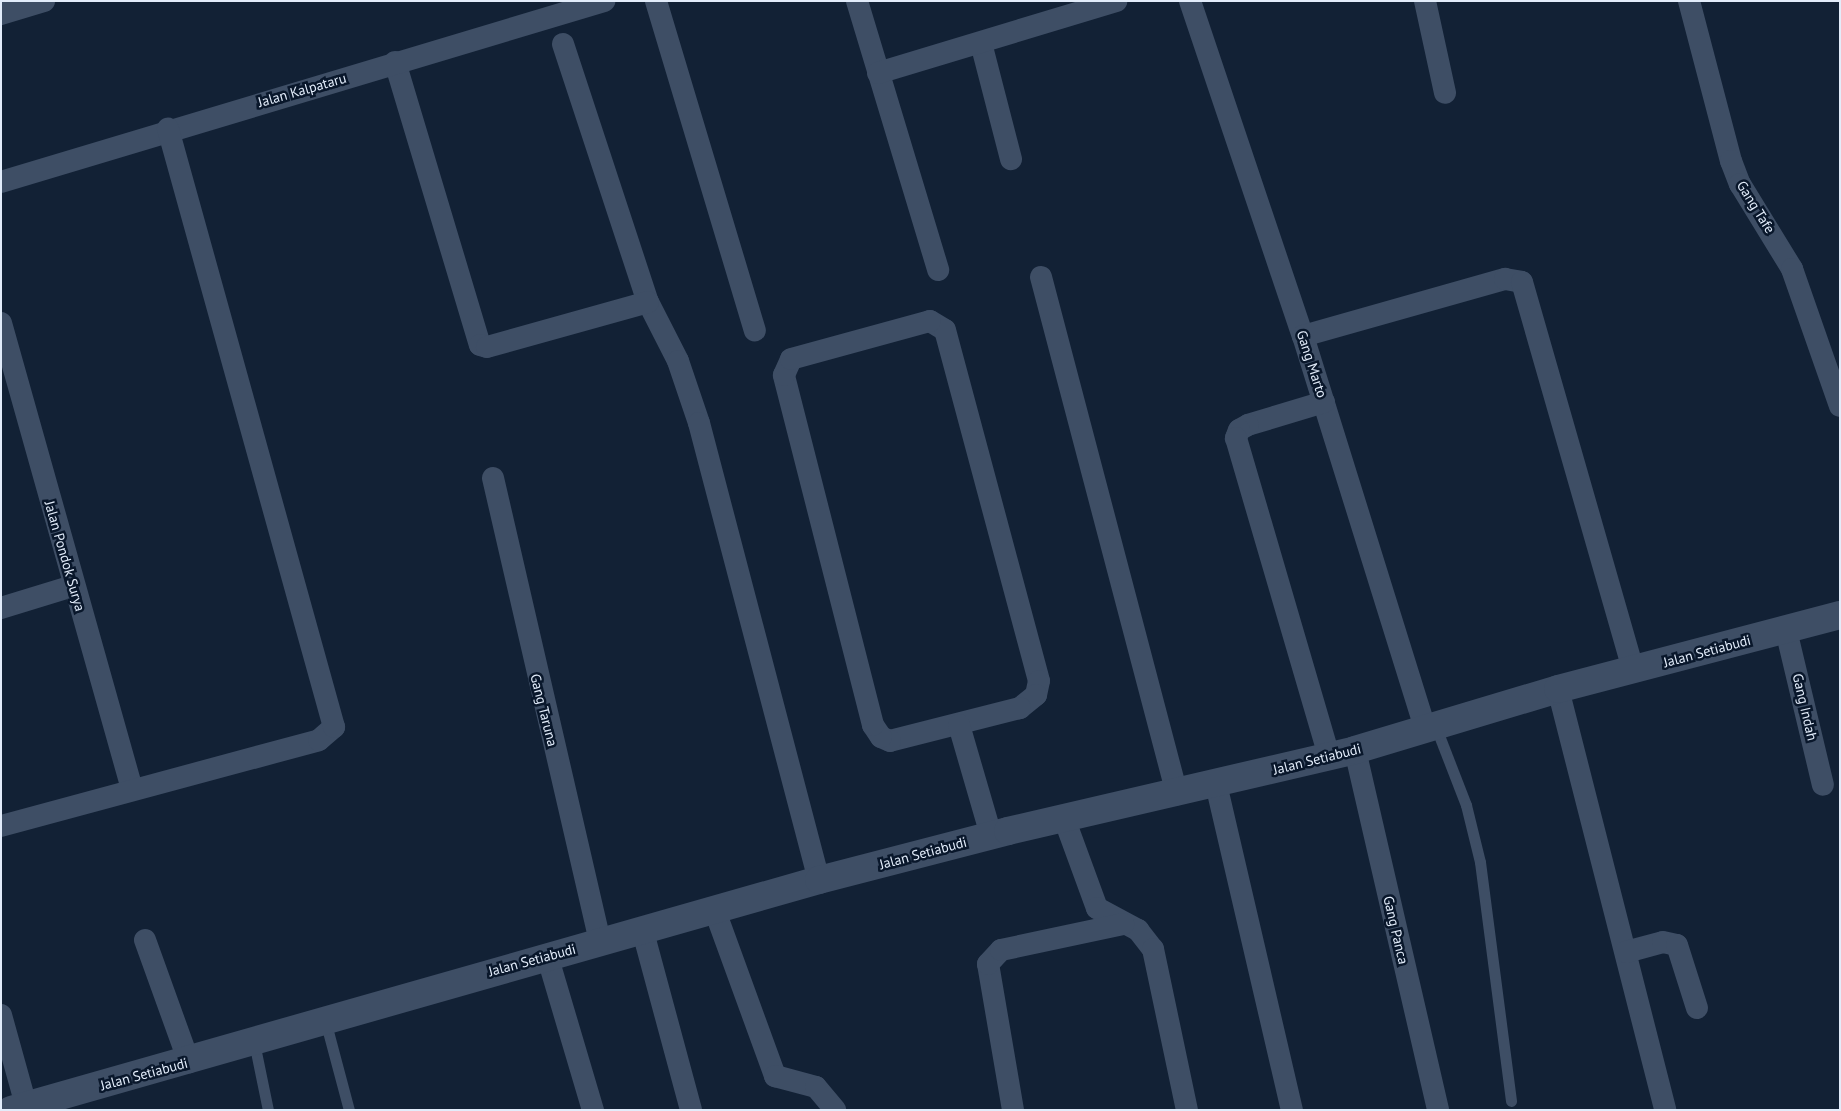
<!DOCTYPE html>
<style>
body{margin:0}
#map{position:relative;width:1841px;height:1111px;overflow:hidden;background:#122135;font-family:"PT Sans",sans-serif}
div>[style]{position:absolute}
.service>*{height:11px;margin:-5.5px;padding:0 5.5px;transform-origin:5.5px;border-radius:5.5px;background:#3e4e65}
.minor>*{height:22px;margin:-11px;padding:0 11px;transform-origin:11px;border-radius:11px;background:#3e4e65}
.tertiary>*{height:28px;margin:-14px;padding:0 14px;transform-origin:14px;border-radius:14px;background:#3e4e65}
span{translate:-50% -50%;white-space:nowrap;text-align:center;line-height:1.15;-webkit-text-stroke:5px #09172b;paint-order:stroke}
.street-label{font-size:14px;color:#e2ecfa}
.frame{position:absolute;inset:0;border:2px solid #e2ecfa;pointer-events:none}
</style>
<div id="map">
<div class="service">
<div style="left:1435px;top:725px;width:86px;rotate:68.8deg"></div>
<div style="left:1466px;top:805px;width:59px;rotate:76.2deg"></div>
<div style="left:1480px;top:862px;width:241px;rotate:82.6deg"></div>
<div style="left:325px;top:1020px;width:93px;rotate:75.1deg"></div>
<div style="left:254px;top:1042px;width:69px;rotate:78.4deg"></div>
</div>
<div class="minor">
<div style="left:656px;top:1px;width:344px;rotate:73.3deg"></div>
<div style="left:857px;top:1px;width:281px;rotate:73.2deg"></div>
<div style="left:1190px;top:1px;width:354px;rotate:71.4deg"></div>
<div style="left:1303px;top:336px;width:411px;rotate:72.7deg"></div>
<div style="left:1425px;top:1px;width:94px;rotate:77.7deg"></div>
<div style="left:1689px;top:1px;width:165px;rotate:75.3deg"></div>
<div style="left:1731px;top:161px;width:25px;rotate:69deg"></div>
<div style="left:1740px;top:184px;width:100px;rotate:58.5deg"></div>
<div style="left:1792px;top:269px;width:145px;rotate:70.7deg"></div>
<div style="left:1px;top:14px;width:45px;rotate:-16.8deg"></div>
<div style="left:981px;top:43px;width:120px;rotate:75.5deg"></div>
<div style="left:563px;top:44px;width:272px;rotate:71.8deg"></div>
<div style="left:648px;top:302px;width:66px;rotate:63deg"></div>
<div style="left:678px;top:361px;width:65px;rotate:71.3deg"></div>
<div style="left:699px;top:423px;width:472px;rotate:75.3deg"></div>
<div style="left:395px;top:62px;width:295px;rotate:73.3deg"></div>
<div style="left:480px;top:345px;width:7px;rotate:16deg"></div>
<div style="left:487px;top:347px;width:167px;rotate:-15.6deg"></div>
<div style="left:878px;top:73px;width:249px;rotate:-16.8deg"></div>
<div style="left:1px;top:182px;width:630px;rotate:-16.71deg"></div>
<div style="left:1041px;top:277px;width:535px;rotate:75.26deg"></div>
<div style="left:930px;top:321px;width:17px;rotate:31deg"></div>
<div style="left:945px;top:330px;width:363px;rotate:75deg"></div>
<div style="left:1039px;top:681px;width:14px;rotate:102deg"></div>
<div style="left:1036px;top:695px;width:21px;rotate:141deg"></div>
<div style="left:1020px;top:708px;width:134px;rotate:165.8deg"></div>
<div style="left:890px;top:741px;width:10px;rotate:-156deg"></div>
<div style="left:881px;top:737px;width:14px;rotate:-124deg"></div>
<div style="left:873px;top:725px;width:361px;rotate:-104.3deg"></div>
<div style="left:784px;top:375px;width:17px;rotate:-66deg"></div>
<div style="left:791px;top:359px;width:144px;rotate:-15.3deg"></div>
<div style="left:1px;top:323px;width:483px;rotate:74.3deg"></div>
<div style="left:1303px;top:336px;width:210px;rotate:-15.8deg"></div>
<div style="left:1505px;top:279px;width:17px;rotate:10deg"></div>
<div style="left:1522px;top:282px;width:404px;rotate:74deg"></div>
<div style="left:1324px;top:402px;width:79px;rotate:163.2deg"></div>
<div style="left:1248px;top:425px;width:10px;rotate:151deg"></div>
<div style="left:1239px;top:430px;width:9px;rotate:111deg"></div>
<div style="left:1236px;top:438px;width:331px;rotate:73.7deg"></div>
<div style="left:493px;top:478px;width:476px;rotate:77deg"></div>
<div style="left:1px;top:608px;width:75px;rotate:-17deg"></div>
<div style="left:1786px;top:630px;width:159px;rotate:76.6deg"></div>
<div style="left:1558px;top:689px;width:434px;rotate:75.7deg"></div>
<div style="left:959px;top:725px;width:115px;rotate:73.8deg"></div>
<div style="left:1355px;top:750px;width:369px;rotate:77deg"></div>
<div style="left:1216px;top:784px;width:335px;rotate:76.9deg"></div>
<div style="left:1064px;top:818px;width:96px;rotate:69.9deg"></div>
<div style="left:1097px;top:908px;width:47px;rotate:28.2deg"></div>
<div style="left:1138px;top:930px;width:24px;rotate:52deg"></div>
<div style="left:1153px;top:949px;width:165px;rotate:78.1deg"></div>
<div style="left:1px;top:826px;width:329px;rotate:-15.1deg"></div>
<div style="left:319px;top:740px;width:20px;rotate:-41deg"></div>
<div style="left:334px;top:727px;width:621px;rotate:-105.51deg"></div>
<div style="left:715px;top:911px;width:176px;rotate:70deg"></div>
<div style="left:775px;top:1076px;width:42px;rotate:15deg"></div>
<div style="left:816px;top:1087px;width:30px;rotate:50deg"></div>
<div style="left:643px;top:932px;width:184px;rotate:74.9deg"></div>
<div style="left:145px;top:940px;width:130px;rotate:70.2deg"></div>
<div style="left:1626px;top:952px;width:38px;rotate:-15deg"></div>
<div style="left:1663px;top:942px;width:14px;rotate:12deg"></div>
<div style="left:1677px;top:945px;width:66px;rotate:72.4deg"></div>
<div style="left:547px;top:955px;width:162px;rotate:73.5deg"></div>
<div style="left:1px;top:1015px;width:93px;rotate:74.5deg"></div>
<div style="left:1013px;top:1110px;width:148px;rotate:-99.7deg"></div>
<div style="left:988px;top:964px;width:19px;rotate:-47deg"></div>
<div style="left:1001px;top:950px;width:125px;rotate:-12deg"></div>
</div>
<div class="tertiary">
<div style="left:11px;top:1110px;width:840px;rotate:-15.89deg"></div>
<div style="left:819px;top:880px;width:195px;rotate:-14.5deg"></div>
<div style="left:1008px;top:831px;width:356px;rotate:-13.1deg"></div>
<div style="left:1355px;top:750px;width:212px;rotate:-16.7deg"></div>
<div style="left:1558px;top:689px;width:292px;rotate:-14.7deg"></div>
</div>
<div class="street-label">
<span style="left:302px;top:90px;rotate:-16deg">Jalan Kalpataru</span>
<span style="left:1756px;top:207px;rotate:58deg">Gang Tafe</span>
<span style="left:1312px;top:364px;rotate:72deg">Gang Marto</span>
<span style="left:65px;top:556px;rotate:74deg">Jalan Pondok Surya</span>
<span style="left:1707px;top:651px;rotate:-15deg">Jalan Setiabudi</span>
<span style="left:1805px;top:707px;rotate:77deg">Gang Indah</span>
<span style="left:544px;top:710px;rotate:76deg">Gang Taruna</span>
<span style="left:1317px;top:759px;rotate:-14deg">Jalan Setiabudi</span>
<span style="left:923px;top:853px;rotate:-15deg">Jalan Setiabudi</span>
<span style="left:1396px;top:930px;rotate:77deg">Gang Panca</span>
<span style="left:532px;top:960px;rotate:-15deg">Jalan Setiabudi</span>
<span style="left:144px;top:1074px;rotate:-15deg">Jalan Setiabudi</span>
</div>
<div class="frame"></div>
</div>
